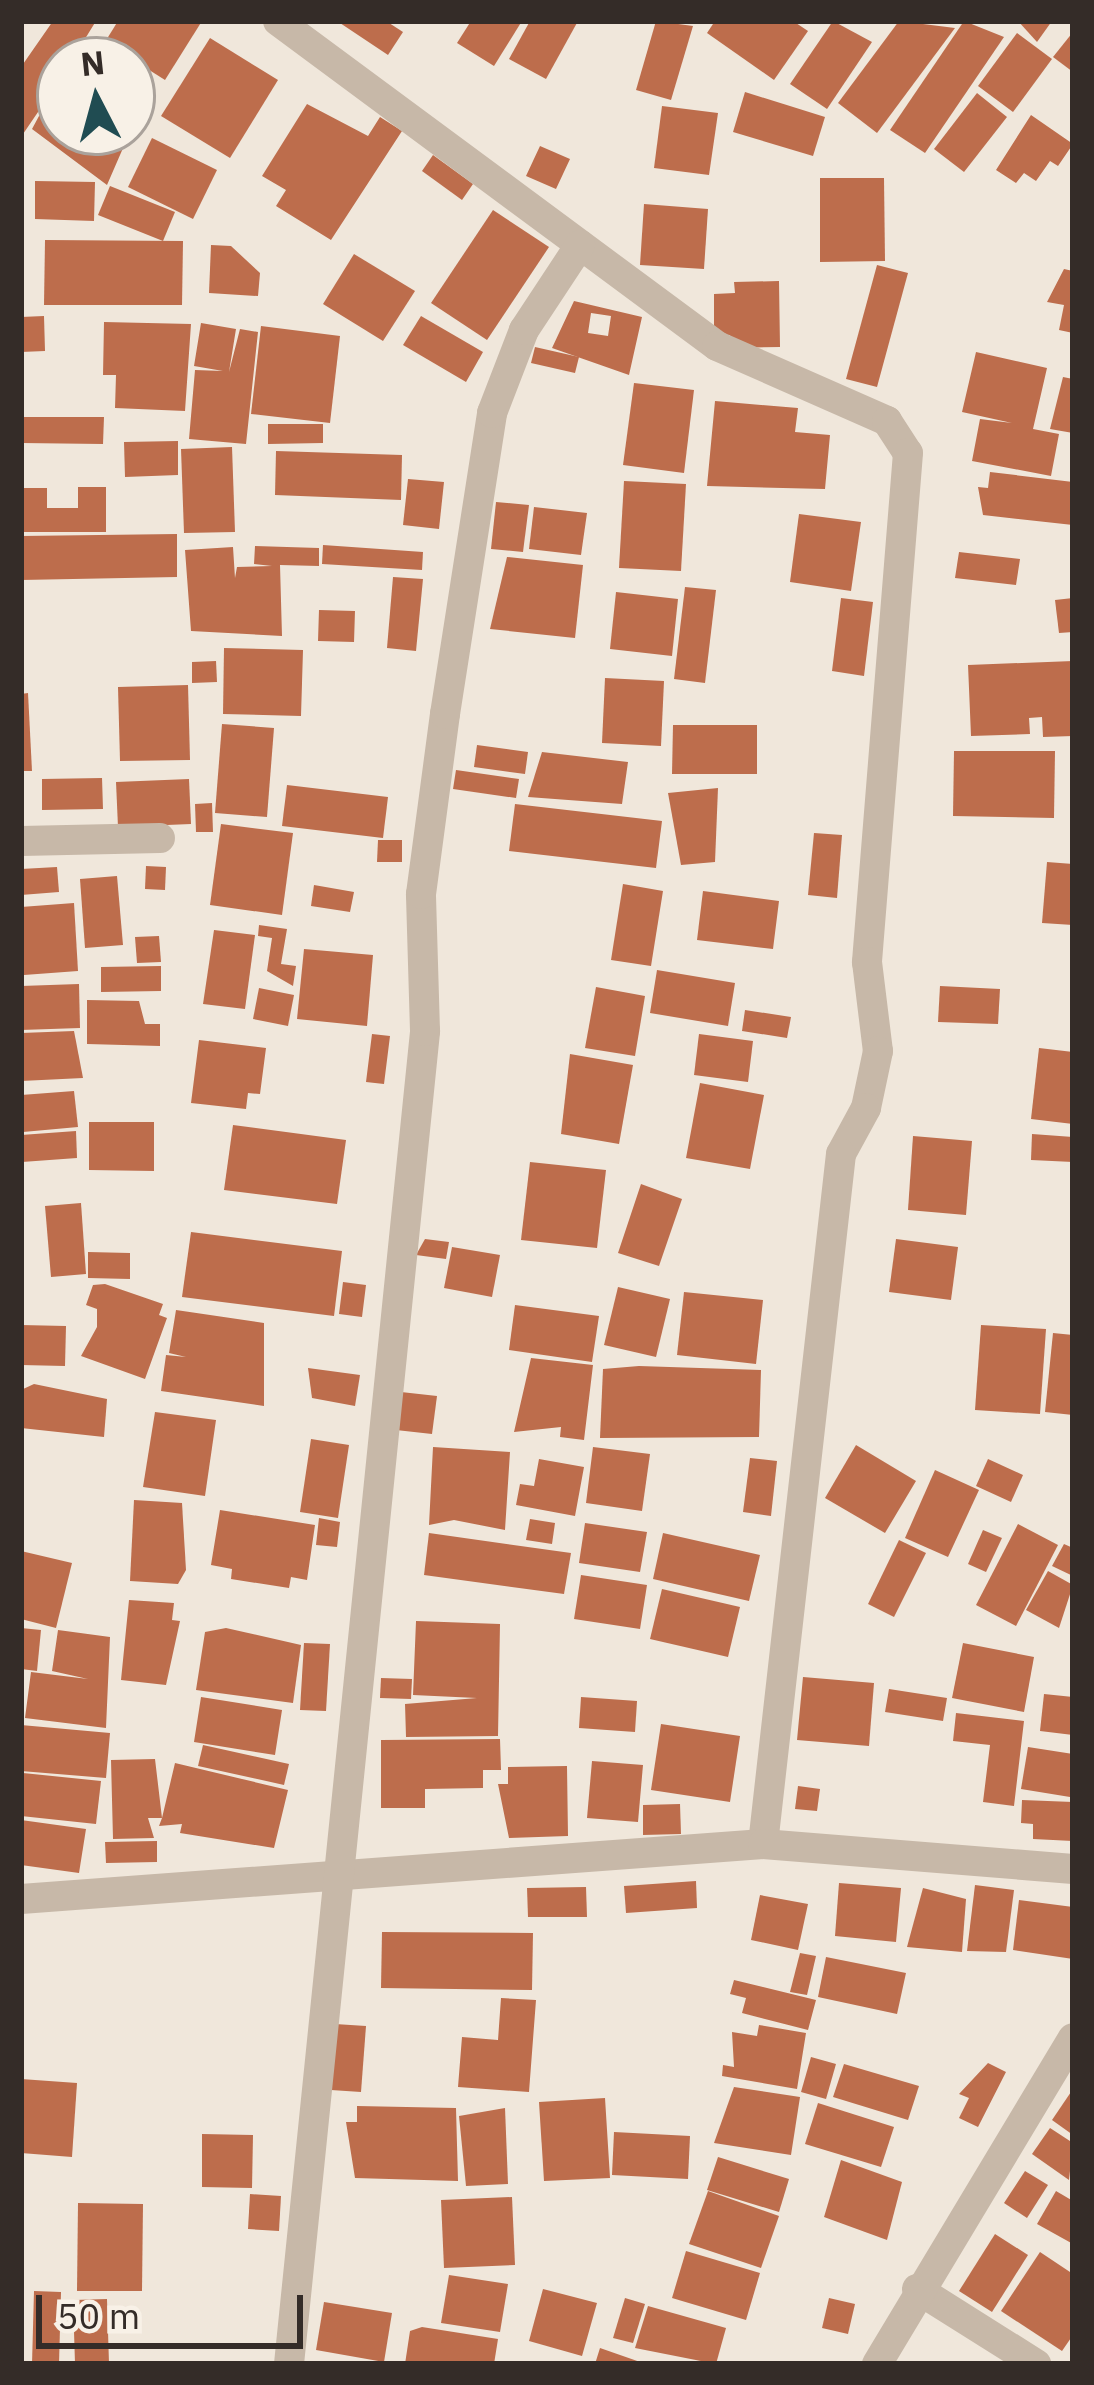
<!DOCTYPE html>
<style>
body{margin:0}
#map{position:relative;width:1094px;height:2385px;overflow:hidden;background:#f0e7db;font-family:"IBM Plex Sans",sans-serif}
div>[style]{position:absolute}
.building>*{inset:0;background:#bd6d4c}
.street>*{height:30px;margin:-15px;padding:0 15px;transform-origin:15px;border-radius:15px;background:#c7b8a8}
span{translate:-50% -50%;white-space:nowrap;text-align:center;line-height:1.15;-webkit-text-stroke:9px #f8f1e7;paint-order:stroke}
.frame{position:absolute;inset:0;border:24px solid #342c28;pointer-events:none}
.north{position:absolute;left:36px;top:36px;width:120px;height:120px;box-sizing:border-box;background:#f8f1e7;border:3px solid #aaa29b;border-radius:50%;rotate:354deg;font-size:33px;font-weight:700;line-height:48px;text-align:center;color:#342c28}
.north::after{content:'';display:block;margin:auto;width:42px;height:54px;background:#204c52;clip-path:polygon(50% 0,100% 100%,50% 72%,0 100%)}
.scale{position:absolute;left:36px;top:2295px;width:267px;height:54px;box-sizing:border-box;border:6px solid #342c28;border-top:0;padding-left:15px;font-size:36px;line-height:42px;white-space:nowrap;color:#342c28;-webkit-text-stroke:9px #f8f1e7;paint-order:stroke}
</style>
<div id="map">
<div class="building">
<div style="clip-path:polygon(53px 21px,96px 21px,72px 60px,60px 60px,60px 132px,130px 132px,107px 185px,32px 129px,53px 90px,21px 137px,21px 67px)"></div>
<div style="clip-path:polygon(118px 21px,202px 21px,165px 80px,105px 42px)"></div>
<div style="clip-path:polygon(337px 21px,386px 21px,403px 32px,388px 55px)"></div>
<div style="clip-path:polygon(471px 21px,522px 21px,494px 66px,457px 43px)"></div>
<div style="clip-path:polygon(530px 21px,578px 21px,546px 79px,509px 59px)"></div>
<div style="clip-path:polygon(656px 21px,693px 26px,671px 100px,636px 90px)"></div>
<div style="clip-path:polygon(715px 21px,793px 21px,808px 31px,774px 80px,707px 33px)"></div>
<div style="clip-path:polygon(833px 21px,872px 42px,827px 109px,790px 84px)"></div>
<div style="clip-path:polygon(899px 21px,955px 28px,877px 133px,838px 103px)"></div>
<div style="clip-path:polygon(964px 21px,1004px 37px,925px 153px,890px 130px)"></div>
<div style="clip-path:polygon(1018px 21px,1052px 21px,1037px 42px)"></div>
<div style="clip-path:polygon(1073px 32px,1073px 72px,1053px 57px)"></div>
<div style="clip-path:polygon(1017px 33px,1052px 59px,1013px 112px,978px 86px)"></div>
<div style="clip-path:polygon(210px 38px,278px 80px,230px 158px,161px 116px)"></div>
<div style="clip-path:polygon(745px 92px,825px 117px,813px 156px,733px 132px)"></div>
<div style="clip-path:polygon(977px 93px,1007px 117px,964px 172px,934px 149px)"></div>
<div style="clip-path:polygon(307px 104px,368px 136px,380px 117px,402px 131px,331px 240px,276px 206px,286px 190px,262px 176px)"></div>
<div style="clip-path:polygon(662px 106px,718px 113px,709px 175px,654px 168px)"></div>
<div style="clip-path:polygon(1031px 115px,1073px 144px,1058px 166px,1050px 161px,1036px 181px,1024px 173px,1016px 183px,996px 170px)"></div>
<div style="clip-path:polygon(152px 138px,217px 170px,193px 219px,128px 187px)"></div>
<div style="clip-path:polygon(540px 146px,570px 159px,556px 189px,526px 176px)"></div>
<div style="clip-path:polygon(433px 155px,473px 184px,462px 200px,422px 171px)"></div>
<div style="clip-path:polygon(820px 178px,884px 178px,885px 261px,820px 262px)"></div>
<div style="clip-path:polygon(35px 181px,95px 182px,94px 221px,35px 219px)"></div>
<div style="clip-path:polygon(110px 186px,175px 212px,163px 241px,98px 215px)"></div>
<div style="clip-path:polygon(644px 204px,708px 209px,704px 269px,640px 265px)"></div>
<div style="clip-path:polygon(493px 210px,549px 247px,487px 340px,431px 303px)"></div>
<div style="clip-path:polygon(45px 240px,183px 241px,182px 305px,44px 305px)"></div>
<div style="clip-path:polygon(211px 245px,231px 246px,260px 273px,258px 296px,209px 293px)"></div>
<div style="clip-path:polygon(354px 254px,415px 291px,383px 341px,323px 304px)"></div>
<div style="clip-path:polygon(877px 265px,908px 273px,877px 387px,846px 379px)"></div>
<div style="clip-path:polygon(1064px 269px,1073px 271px,1073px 333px,1059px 330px,1064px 305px,1047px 302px)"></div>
<div style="clip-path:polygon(779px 281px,780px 347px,731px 348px,730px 335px,714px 335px,714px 294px,735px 293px,734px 282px)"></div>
<div style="clip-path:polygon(evenodd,574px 301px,642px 317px,629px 375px,552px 348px,574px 301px,591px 313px,611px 316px,608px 336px,588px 333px,591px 313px)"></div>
<div style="clip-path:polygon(44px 316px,45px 351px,21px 352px,21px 317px)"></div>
<div style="clip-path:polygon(421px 316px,483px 352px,466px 382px,403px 345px)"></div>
<div style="clip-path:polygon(104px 322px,191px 324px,185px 411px,115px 408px,116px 375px,103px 375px)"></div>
<div style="clip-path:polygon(201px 323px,236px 329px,229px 372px,240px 329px,258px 332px,246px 444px,189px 439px,195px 370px,223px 371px,194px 366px)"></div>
<div style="clip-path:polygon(261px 326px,340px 336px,330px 423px,251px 414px)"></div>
<div style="clip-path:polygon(535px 347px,579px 357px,575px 373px,531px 363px)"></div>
<div style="clip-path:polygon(976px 352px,1047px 368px,1033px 429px,1059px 434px,1051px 476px,972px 461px,980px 419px,1012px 423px,962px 412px)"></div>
<div style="clip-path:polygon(1063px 377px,1073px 379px,1073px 433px,1050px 429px)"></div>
<div style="clip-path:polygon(634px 383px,694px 390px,684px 473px,623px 465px)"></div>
<div style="clip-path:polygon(715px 401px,798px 408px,795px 432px,830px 435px,825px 489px,707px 486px)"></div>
<div style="clip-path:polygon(21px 417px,104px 417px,103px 444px,21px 443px)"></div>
<div style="clip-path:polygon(268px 424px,323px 424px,323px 443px,268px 444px)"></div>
<div style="clip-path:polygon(178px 441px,178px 475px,125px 477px,124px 442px)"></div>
<div style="clip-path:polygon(232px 447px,235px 532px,184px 533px,181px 449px)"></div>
<div style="clip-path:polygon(276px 451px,402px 455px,401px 500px,275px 495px)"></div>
<div style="clip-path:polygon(990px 472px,1073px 482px,1073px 525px,983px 515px,978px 487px,988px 488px)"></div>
<div style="clip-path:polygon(408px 479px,444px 482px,439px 529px,403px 525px)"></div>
<div style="clip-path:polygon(624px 481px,686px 484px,681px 571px,619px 568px)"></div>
<div style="clip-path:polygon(78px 487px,106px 487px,106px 532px,21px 532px,21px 488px,47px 488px,47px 508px,78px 508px)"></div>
<div style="clip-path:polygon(496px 502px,529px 505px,523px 552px,491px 549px)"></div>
<div style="clip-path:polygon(534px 507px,587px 513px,581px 555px,529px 549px)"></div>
<div style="clip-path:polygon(799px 514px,861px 522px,851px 591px,790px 582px)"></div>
<div style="clip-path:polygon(177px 534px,177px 577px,21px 580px,21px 536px)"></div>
<div style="clip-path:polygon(323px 545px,423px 552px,422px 570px,322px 564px)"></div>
<div style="clip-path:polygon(255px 546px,319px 548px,319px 566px,280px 565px,282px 636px,191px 631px,185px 550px,233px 547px,235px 578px,237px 567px,272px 566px,254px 564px)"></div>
<div style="clip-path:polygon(959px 552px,1020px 559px,1016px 585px,955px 578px)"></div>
<div style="clip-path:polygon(507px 557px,583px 565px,575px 638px,490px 629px)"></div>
<div style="clip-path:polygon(393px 577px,423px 579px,416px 651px,387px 648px)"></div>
<div style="clip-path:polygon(685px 587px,716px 590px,705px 683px,674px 679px)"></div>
<div style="clip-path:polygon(616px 592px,678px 599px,672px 656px,610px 649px)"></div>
<div style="clip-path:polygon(841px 598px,873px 602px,864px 676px,832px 671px)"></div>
<div style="clip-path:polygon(1073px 598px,1073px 632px,1059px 633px,1055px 600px)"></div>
<div style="clip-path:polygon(319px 610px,355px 611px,354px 642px,318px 641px)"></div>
<div style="clip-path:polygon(224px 648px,303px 650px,301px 716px,223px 714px)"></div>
<div style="clip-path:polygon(216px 661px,217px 682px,192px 683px,192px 662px)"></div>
<div style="clip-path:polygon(1073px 661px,1073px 736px,1043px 737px,1042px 717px,1029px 718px,1030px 734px,971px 736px,968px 665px)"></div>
<div style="clip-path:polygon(605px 678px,664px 681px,661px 746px,602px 743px)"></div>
<div style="clip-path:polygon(188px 685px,190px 760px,120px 761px,118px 687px)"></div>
<div style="clip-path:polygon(28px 693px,32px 771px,21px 771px,21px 694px)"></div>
<div style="clip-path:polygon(222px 724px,274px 728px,267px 817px,215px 813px)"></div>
<div style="clip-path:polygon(673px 725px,757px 725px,757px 774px,672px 774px)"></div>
<div style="clip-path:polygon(477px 745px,528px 752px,525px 774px,474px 767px)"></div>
<div style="clip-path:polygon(954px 751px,1055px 751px,1054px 818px,953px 816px)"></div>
<div style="clip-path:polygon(542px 752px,628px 762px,622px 804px,528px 797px)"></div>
<div style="clip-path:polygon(456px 770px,519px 779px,516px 798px,453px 789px)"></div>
<div style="clip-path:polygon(102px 778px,103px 809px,42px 810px,42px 779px)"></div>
<div style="clip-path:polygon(189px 779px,191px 824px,118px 827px,116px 782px)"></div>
<div style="clip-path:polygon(287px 785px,388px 797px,383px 838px,282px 826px)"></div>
<div style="clip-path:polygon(718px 788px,715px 862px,681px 865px,668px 793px)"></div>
<div style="clip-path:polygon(212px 803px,213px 832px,196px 832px,195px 804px)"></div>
<div style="clip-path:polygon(515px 804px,662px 821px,656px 868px,509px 851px)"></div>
<div style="clip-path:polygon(221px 824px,293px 833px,282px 915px,210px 905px)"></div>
<div style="clip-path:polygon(814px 833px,842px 835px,837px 898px,808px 895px)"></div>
<div style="clip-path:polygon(378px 840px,402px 840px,402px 862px,377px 862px)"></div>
<div style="clip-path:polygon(1047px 862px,1073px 864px,1073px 925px,1042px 923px)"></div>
<div style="clip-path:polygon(146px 866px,166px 867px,165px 890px,145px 889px)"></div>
<div style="clip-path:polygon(57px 867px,59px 892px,21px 895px,21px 869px)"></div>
<div style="clip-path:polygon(117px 876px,123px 945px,85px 948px,80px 879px)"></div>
<div style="clip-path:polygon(623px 884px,663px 891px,651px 966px,611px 960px)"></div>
<div style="clip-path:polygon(314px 885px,354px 892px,350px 912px,311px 906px)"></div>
<div style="clip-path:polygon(703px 891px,779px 901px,773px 949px,697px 940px)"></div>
<div style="clip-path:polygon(74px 903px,78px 971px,24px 975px,21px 907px)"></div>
<div style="clip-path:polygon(259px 925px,287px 929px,281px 964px,296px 966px,293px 986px,267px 971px,272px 938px,258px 936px)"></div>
<div style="clip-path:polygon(214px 930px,255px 935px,245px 1009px,203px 1004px)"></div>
<div style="clip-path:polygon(159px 936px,161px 962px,137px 963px,135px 937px)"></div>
<div style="clip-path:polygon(304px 949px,373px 955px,367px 1026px,297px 1019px)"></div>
<div style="clip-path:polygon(161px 966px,161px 991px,101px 992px,101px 967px)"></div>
<div style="clip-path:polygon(657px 970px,735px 983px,728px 1026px,650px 1013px)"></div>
<div style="clip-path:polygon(79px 984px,80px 1028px,21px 1030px,21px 986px)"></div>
<div style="clip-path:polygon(940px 986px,1000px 989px,998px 1024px,938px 1022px)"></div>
<div style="clip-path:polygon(596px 987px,645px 996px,635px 1056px,585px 1048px)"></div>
<div style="clip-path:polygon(259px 988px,294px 995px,288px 1026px,253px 1019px)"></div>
<div style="clip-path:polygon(87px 1000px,139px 1001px,145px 1024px,160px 1024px,160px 1046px,87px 1044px)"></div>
<div style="clip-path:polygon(745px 1010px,791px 1017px,787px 1038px,742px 1031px)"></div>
<div style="clip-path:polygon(74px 1031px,83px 1078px,21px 1081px,21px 1033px)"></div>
<div style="clip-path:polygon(372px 1034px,390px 1036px,384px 1084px,366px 1082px)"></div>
<div style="clip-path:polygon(699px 1034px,753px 1041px,748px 1082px,694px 1075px)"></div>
<div style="clip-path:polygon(199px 1040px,266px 1048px,260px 1094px,248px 1093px,246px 1109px,191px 1103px)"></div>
<div style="clip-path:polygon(1039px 1048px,1073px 1052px,1073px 1124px,1031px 1119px)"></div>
<div style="clip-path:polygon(570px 1054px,633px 1065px,619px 1144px,561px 1134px)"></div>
<div style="clip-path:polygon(700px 1083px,764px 1095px,750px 1169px,686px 1158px)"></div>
<div style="clip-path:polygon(74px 1091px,78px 1127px,23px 1132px,21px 1095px)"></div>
<div style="clip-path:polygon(89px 1122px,154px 1122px,154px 1171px,89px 1170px)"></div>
<div style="clip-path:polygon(233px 1125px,346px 1140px,337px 1204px,224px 1190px)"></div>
<div style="clip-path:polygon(76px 1131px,77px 1158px,22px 1162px,21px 1135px)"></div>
<div style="clip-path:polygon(1032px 1134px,1073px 1137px,1073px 1162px,1031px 1160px)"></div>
<div style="clip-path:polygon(913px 1136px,972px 1141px,966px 1215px,908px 1210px)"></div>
<div style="clip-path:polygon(530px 1162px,606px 1170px,597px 1248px,521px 1240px)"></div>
<div style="clip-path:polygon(641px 1184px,682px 1199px,659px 1266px,618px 1253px)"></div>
<div style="clip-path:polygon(81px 1203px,86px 1274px,51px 1277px,45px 1206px)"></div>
<div style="clip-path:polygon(191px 1232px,342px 1251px,334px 1316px,182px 1297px)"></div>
<div style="clip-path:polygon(425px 1239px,449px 1242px,446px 1259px,416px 1255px)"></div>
<div style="clip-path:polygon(896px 1239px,958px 1247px,951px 1300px,889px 1292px)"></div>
<div style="clip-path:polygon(452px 1247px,500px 1255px,492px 1297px,444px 1288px)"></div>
<div style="clip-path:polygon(88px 1252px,130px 1253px,130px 1279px,88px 1278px)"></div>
<div style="clip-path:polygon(343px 1282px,366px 1285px,362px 1317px,339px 1314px)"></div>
<div style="clip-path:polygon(105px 1284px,163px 1304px,159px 1315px,167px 1318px,145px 1379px,81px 1356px,97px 1327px,97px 1309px,86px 1305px,93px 1285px)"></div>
<div style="clip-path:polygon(618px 1287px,670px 1299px,656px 1357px,604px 1345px)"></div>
<div style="clip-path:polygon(684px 1292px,763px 1300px,756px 1364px,677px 1355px)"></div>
<div style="clip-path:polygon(515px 1305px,599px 1316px,592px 1362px,509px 1350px)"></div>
<div style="clip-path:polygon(176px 1310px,264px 1323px,264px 1406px,161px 1391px,166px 1355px,186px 1357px,169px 1353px)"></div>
<div style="clip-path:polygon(21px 1325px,66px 1326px,65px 1366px,21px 1365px)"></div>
<div style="clip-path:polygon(981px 1325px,1046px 1329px,1040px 1414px,975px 1410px)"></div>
<div style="clip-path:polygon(1053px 1333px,1073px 1335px,1073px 1415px,1045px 1412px)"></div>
<div style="clip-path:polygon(531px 1358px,593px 1365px,584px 1440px,560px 1437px,561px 1427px,514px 1432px)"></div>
<div style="clip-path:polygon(639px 1366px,761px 1370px,759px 1437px,600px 1438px,603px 1369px)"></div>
<div style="clip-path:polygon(308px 1368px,360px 1375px,355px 1406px,312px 1398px)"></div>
<div style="clip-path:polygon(34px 1384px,107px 1399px,104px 1437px,21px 1428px,21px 1390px)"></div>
<div style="clip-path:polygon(401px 1392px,437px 1396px,432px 1434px,396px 1430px)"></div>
<div style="clip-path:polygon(155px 1412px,216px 1420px,205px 1496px,143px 1487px)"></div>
<div style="clip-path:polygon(311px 1439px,349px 1445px,338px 1518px,300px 1512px)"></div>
<div style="clip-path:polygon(856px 1445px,916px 1481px,885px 1533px,825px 1498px)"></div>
<div style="clip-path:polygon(433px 1447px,510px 1452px,505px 1530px,454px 1520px,429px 1525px)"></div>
<div style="clip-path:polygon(593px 1447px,650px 1454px,642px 1511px,586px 1503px)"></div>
<div style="clip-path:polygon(750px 1458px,777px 1461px,771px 1516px,743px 1512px)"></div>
<div style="clip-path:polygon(539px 1459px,584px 1467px,575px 1516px,516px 1505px,520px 1484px,534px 1486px)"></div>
<div style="clip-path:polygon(988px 1459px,1023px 1475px,1011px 1502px,976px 1486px)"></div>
<div style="clip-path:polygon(935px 1470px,979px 1490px,948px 1557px,905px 1538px)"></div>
<div style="clip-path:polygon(134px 1500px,182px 1503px,186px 1570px,178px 1584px,130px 1581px)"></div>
<div style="clip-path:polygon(220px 1510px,315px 1525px,307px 1580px,291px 1577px,289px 1588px,231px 1579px,232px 1569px,211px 1565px)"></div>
<div style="clip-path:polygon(319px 1518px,340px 1522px,337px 1547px,316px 1545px)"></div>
<div style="clip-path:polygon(530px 1519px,555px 1523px,552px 1544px,526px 1540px)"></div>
<div style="clip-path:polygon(585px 1523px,647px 1532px,640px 1572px,579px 1563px)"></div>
<div style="clip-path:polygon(1018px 1524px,1058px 1545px,1016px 1626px,976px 1605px)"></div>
<div style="clip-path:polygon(983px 1530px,1002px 1538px,986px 1572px,968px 1564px)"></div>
<div style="clip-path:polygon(429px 1533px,571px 1553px,564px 1594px,424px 1575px)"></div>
<div style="clip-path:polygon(663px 1533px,760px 1555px,749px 1601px,653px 1579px)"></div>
<div style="clip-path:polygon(899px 1540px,926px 1553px,894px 1617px,868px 1604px)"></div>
<div style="clip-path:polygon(1064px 1544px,1073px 1548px,1073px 1576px,1052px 1566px)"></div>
<div style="clip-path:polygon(21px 1551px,72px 1563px,56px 1628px,21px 1619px)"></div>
<div style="clip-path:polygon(1048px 1571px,1073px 1585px,1059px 1628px,1026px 1610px)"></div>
<div style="clip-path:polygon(581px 1575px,647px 1585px,640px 1629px,574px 1619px)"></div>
<div style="clip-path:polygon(662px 1589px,740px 1607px,728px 1657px,650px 1639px)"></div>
<div style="clip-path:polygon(129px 1600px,174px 1603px,172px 1620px,180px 1621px,166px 1685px,121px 1680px)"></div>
<div style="clip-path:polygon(416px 1621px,500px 1624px,498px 1736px,406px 1737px,405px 1704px,477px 1698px,413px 1695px)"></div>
<div style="clip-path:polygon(21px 1628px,41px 1630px,37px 1671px,21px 1669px)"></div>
<div style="clip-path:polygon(226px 1628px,301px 1645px,293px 1703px,196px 1690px,205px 1632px)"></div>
<div style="clip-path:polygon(58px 1630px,110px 1637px,106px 1728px,25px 1718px,31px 1672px,88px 1679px,52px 1671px)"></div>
<div style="clip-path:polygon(304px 1643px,330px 1644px,326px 1711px,300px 1710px)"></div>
<div style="clip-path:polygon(963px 1643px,1034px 1657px,1024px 1712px,952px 1698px)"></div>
<div style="clip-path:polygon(803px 1677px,874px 1683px,869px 1746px,797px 1740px)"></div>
<div style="clip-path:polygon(381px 1678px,412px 1679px,411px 1699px,380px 1698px)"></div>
<div style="clip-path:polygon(889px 1689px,947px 1698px,943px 1721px,885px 1712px)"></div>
<div style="clip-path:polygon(1044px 1694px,1073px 1697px,1073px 1735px,1040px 1731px)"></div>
<div style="clip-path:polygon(201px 1697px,282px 1710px,275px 1755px,194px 1742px)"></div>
<div style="clip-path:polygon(581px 1697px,637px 1701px,635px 1732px,579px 1728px)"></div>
<div style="clip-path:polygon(956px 1713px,1024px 1721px,1014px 1806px,983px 1802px,990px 1745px,953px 1741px)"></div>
<div style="clip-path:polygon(661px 1724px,740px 1736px,730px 1802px,651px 1790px)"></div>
<div style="clip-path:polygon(21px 1725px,110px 1733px,106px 1778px,21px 1771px)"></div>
<div style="clip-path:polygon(500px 1739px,501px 1770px,483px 1770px,483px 1788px,425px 1789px,425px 1808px,381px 1808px,381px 1740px)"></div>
<div style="clip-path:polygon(203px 1745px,289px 1764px,284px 1785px,198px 1766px)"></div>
<div style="clip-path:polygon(1028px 1747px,1073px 1754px,1070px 1797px,1021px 1789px)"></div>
<div style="clip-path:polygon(155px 1759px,162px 1818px,175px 1763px,288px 1790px,274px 1848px,180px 1833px,182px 1824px,159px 1826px,162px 1818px,148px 1818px,154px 1838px,113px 1839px,111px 1760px)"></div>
<div style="clip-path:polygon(592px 1761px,643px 1765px,638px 1822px,587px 1818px)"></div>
<div style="clip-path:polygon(567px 1766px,568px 1836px,509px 1838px,498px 1784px,508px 1784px,508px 1767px)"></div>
<div style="clip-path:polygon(23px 1773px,101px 1781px,96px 1824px,21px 1816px)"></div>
<div style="clip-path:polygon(798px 1786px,820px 1789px,817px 1811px,795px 1809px)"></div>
<div style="clip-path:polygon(1022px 1800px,1073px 1802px,1073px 1841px,1033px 1839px,1033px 1824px,1021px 1823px)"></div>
<div style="clip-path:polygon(680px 1804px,681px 1834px,643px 1835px,643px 1805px)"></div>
<div style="clip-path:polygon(21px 1820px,86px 1829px,79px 1873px,21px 1865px)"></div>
<div style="clip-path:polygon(157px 1841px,157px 1862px,106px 1863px,105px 1842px)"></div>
<div style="clip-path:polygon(696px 1881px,697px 1908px,626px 1913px,624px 1886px)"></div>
<div style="clip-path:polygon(839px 1883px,901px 1888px,896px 1942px,835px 1936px)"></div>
<div style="clip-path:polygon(975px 1885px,1014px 1890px,1006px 1952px,967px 1951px)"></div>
<div style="clip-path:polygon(586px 1887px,587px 1917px,528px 1917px,527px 1888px)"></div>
<div style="clip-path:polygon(923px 1888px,966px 1899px,962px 1952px,907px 1947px)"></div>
<div style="clip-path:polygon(760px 1895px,808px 1904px,798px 1950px,751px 1940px)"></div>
<div style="clip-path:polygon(1019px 1900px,1073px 1907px,1073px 1959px,1013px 1950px)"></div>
<div style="clip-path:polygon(382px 1932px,533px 1933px,532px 1990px,381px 1988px)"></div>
<div style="clip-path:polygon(800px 1953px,816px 1956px,807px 1995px,790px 1992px)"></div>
<div style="clip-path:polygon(826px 1957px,906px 1973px,897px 2014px,818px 1997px)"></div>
<div style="clip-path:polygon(734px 1980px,816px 2000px,808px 2030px,742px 2013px,746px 1998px,730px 1994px)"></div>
<div style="clip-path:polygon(501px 1998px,536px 2000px,529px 2092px,458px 2087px,462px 2037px,498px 2040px)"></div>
<div style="clip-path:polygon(335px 2024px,366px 2026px,361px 2092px,331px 2090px)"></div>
<div style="clip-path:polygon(759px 2025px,806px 2033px,797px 2089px,722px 2076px,723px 2065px,734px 2067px,732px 2032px,757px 2036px)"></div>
<div style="clip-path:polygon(811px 2057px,836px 2064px,826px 2099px,801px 2092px)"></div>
<div style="clip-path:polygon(988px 2063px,1006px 2072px,978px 2127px,959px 2118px,969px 2098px,959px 2094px)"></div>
<div style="clip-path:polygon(844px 2064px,919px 2086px,908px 2120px,833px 2097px)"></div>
<div style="clip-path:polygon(21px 2079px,77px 2083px,72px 2157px,21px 2153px)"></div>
<div style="clip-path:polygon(734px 2087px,800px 2097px,791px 2155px,714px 2143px)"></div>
<div style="clip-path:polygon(1073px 2089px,1073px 2135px,1052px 2120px)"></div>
<div style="clip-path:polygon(605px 2098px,610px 2178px,544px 2181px,539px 2102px)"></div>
<div style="clip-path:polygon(818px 2103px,894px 2127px,881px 2167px,805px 2144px)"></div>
<div style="clip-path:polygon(357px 2106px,456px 2108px,458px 2181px,355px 2178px,346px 2122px,357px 2122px)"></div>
<div style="clip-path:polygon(505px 2108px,508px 2184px,466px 2186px,459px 2116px)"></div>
<div style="clip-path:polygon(1050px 2128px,1073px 2143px,1069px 2180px,1032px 2154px)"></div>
<div style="clip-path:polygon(614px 2132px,690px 2136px,688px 2179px,612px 2175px)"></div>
<div style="clip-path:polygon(202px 2134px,253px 2135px,252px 2188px,202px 2187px)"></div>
<div style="clip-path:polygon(718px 2157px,789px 2179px,779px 2212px,707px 2190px)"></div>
<div style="clip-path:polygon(841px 2160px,902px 2182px,887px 2240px,824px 2217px)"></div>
<div style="clip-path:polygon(1025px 2171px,1048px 2185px,1027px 2218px,1004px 2203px)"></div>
<div style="clip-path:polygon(708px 2191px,779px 2216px,761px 2268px,689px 2244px)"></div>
<div style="clip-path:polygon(1056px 2191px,1073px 2201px,1073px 2244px,1037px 2224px)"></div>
<div style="clip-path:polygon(250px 2194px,281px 2196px,279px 2231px,248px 2229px)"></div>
<div style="clip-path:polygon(512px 2197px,515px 2265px,444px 2268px,441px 2200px)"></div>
<div style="clip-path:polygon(78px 2203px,143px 2204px,142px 2291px,77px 2291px)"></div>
<div style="clip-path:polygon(995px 2234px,1028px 2255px,992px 2312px,959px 2291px)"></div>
<div style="clip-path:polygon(686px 2251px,760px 2273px,746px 2320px,672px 2298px)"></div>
<div style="clip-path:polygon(1040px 2252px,1073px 2274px,1073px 2335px,1062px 2351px,1001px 2311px)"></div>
<div style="clip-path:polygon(449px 2275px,508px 2284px,500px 2332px,441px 2323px)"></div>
<div style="clip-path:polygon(543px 2289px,597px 2303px,582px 2356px,529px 2341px)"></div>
<div style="clip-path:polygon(34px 2291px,61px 2292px,59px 2364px,32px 2364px)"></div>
<div style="clip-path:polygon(625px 2298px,645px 2304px,633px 2343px,613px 2338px)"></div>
<div style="clip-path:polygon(829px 2298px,855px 2304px,848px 2334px,822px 2328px)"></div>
<div style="clip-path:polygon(107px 2299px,109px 2364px,75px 2364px,73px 2300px)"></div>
<div style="clip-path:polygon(324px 2302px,392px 2313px,384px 2362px,316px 2350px)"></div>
<div style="clip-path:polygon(648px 2306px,726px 2328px,716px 2364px,635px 2348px)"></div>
<div style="clip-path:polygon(422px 2327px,498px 2339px,494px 2364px,405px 2364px,410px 2331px)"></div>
<div style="clip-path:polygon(600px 2348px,643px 2363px,643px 2364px,595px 2364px)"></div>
</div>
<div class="street">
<div style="left:278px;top:21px;width:546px;rotate:36.51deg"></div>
<div style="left:717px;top:346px;width:186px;rotate:23.8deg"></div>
<div style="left:887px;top:421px;width:38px;rotate:57deg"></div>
<div style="left:908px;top:453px;width:511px;rotate:94.61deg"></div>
<div style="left:867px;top:962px;width:90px;rotate:83deg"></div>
<div style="left:878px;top:1051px;width:58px;rotate:101.9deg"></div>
<div style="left:866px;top:1108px;width:52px;rotate:118.5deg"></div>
<div style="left:841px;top:1154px;width:694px;rotate:96.45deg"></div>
<div style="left:21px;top:841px;width:139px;rotate:-1.2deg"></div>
<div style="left:21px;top:1899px;width:744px;rotate:-4.24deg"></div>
<div style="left:763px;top:1844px;width:311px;rotate:4.6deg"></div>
<div style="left:917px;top:2289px;width:141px;rotate:32.2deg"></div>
<div style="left:289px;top:2364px;width:1340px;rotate:-84.17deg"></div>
<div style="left:425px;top:1031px;width:137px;rotate:-91.7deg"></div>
<div style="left:421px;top:894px;width:182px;rotate:-82.4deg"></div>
<div style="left:445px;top:714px;width:305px;rotate:-81.1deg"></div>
<div style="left:492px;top:413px;width:89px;rotate:-68.9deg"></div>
<div style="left:524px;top:330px;width:102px;rotate:-56.6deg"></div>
<div style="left:877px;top:2364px;width:380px;rotate:-59deg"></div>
</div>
<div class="frame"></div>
<div class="north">N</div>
<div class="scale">50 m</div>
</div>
